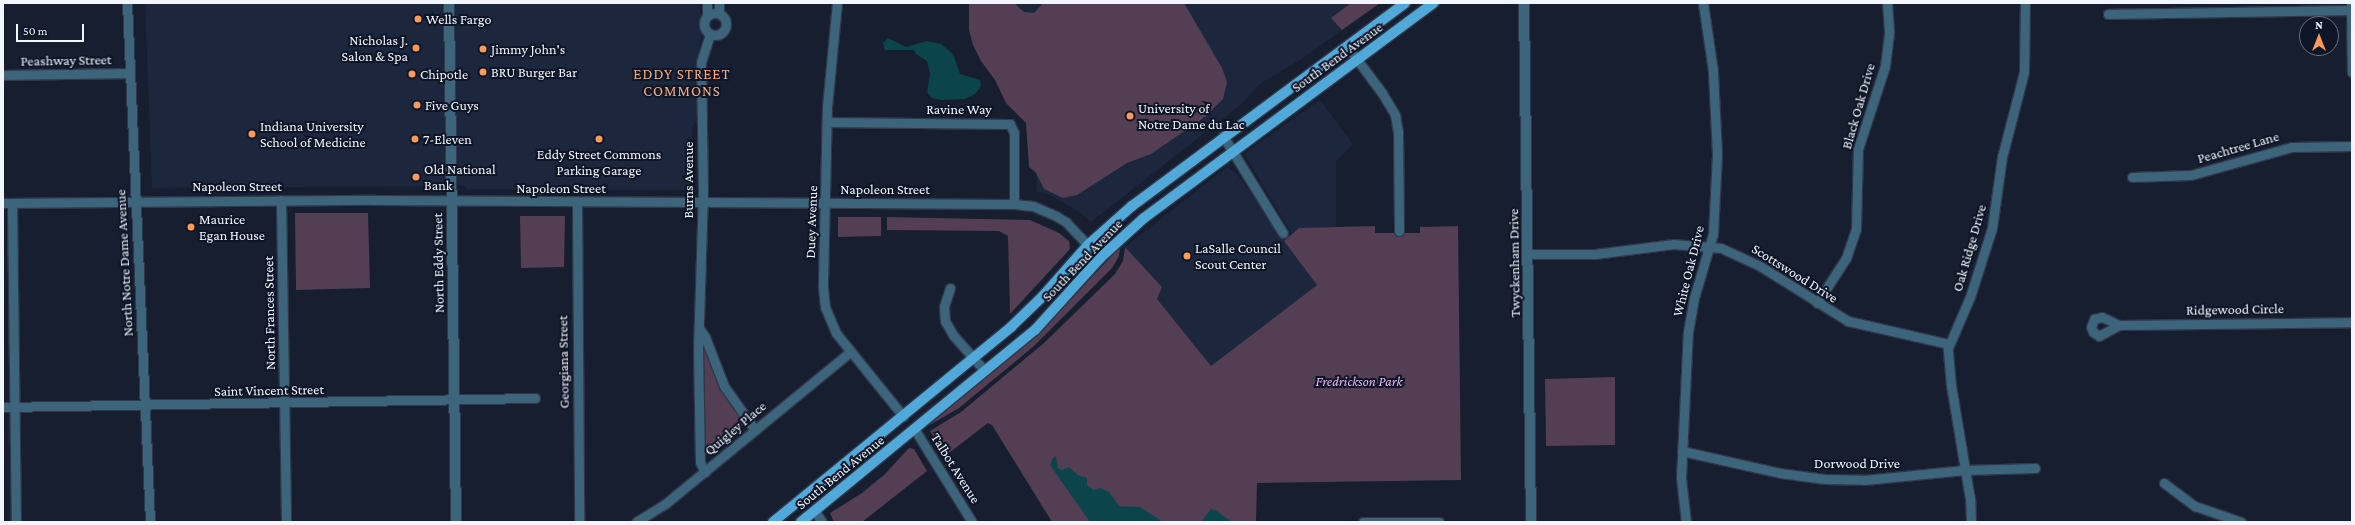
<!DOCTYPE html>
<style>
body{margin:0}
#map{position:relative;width:2355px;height:525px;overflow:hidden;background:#161e30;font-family:"Crimson Pro",serif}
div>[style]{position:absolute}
.built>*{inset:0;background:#1c273e}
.green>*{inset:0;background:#533e54}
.water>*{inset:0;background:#0b454b}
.roads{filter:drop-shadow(1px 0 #303849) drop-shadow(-1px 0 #303849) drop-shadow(0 1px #303849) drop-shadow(0 -1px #303849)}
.minor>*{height:9px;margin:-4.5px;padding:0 4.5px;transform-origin:4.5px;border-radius:4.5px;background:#3c647b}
.minor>.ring{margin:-4.5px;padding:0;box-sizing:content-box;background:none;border:9px solid #3c647b;border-radius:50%}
.tertiary>*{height:10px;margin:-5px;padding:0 5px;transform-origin:5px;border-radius:5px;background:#3c647b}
.primary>*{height:10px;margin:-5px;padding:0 5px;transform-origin:5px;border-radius:5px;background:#50a9d9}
.dots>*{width:11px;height:11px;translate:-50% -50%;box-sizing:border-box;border:2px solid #0d1526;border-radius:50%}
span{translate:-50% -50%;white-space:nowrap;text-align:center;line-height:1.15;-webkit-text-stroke:4px #0d1526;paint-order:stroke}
.poi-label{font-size:14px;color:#f1f5fd}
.left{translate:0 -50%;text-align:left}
.right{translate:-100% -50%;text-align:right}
.street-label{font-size:14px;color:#f1f5fd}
.park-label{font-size:14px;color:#edb6f2;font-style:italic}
.neighbourhood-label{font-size:15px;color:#f2ac81;letter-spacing:1px}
.frame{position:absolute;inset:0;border:4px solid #f1f5fd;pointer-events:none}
.north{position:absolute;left:2299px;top:16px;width:40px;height:40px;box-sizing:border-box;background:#0d1526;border:1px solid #686f7c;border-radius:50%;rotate:0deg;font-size:11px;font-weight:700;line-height:16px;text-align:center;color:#f1f5fd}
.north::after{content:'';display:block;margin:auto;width:14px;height:18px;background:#fe9b59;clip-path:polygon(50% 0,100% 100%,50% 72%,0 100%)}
.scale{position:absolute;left:16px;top:24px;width:68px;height:18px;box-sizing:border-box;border:2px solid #f1f5fd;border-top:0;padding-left:5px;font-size:12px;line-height:14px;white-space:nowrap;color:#f1f5fd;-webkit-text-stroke:3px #0d1526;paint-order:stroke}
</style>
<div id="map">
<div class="built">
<div style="clip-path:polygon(145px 3px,700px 3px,701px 36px,696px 71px,696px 122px,692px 127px,692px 190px,468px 189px,465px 186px,152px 188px)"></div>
<div style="clip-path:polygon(976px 3px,1380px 3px,1303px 58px,1261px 83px,1240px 105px,1091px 222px,1080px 212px,1052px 196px,1036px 191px,1042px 136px)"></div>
<div style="clip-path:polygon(1320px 100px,1353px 144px,1336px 161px,1336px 227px,1299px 228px,1292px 234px,1245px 155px,1246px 152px)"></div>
<div style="clip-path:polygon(1227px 167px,1237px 174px,1317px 285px,1211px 366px,1157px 299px,1162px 287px,1125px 247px)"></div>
</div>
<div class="green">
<div style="clip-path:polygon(969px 3px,1014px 3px,1024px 12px,1034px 13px,1043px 3px,1184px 3px,1222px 68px,1227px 82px,1223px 99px,1205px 117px,1151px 154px,1127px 163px,1077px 195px,1063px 198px,1044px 189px,1036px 173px,1029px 167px,1026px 123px,1006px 103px,995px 80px,981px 61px,973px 45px,969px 30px)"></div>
<div style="clip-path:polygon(1351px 3px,1380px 3px,1342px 30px,1331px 18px)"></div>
<div style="clip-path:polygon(295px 213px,368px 213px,370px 288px,296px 290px)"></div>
<div style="clip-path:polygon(520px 216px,565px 216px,564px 267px,521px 268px)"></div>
<div style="clip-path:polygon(838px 217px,881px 217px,881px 236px,838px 237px)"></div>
<div style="clip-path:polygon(887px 217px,1030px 220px,1059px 233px,1069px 241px,1070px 249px,1010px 314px,1008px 236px,999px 231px,887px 230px)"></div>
<div style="clip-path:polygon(1375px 226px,1375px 233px,1420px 233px,1420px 227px,1458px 226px,1461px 480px,1257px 483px,1256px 522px,1052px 522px,992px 425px,988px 423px,945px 456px,930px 431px,961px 412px,1044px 343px,1115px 274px,1123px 261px,1125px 247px,1162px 287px,1157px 299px,1211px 366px,1317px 285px,1284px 241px,1299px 228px)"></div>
<div style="clip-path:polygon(1120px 247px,1119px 256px,1112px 268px,1034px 346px,959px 408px,928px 426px,1043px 329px)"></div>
<div style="clip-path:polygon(704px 349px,720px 385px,745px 423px,704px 457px)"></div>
<div style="clip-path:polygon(1615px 377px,1615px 445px,1546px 446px,1545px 379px)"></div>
<div style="clip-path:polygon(909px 448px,914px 449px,927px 471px,862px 522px,834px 522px,830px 513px,862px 493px,885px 474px)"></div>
</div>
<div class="water">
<div style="clip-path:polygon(888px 38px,906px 47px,927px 41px,941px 44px,953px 54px,960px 74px,980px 80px,981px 86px,975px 94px,965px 99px,942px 100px,932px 98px,927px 92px,930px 74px,927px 61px,916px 54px,914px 50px,885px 50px,883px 43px)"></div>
<div style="clip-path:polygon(1056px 456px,1058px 468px,1062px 470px,1069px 467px,1078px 475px,1087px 478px,1087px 485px,1094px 490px,1101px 488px,1109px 492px,1119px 506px,1140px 507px,1163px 522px,1090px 522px,1050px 465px,1053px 458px)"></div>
<div style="clip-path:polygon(1211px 509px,1215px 510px,1232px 522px,1201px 522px)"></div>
</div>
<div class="roads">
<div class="minor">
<div style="left:127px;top:3px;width:520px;rotate:87.46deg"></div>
<div style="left:707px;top:3px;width:12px;rotate:90deg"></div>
<div style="left:719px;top:3px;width:10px;rotate:90deg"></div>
<div style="left:837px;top:3px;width:103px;rotate:95.5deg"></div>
<div style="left:827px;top:106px;width:182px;rotate:91.3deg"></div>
<div style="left:823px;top:288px;width:19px;rotate:84deg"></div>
<div style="left:825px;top:307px;width:28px;rotate:67deg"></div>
<div style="left:836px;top:333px;width:107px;rotate:51.1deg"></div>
<div style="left:2351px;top:3px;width:69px;rotate:89.2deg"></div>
<div class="ring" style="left:704px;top:13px;width:13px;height:13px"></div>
<div style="left:2108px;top:14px;width:243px;rotate:-0.9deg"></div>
<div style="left:1347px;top:46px;width:59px;rotate:53.3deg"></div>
<div style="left:1382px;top:93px;width:26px;rotate:59deg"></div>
<div style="left:1395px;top:115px;width:17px;rotate:80deg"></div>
<div style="left:1398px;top:132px;width:99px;rotate:89.4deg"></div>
<div style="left:3px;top:75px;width:127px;rotate:-0.9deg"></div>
<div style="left:827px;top:122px;width:183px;rotate:0.6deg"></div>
<div style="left:1010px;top:124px;width:10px;rotate:66deg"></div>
<div style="left:1014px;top:133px;width:71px;rotate:90deg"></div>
<div style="left:1223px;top:136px;width:114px;rotate:58.3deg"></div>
<div style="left:2132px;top:177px;width:59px;rotate:-1.9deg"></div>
<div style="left:2191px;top:175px;width:105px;rotate:-15.5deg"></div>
<div style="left:2292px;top:147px;width:60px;rotate:-1deg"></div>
<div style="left:281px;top:200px;width:322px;rotate:89.1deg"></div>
<div style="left:577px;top:202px;width:320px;rotate:89.6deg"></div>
<div style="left:3px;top:203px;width:371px;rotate:-0.5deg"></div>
<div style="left:374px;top:200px;width:640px;rotate:0.36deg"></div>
<div style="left:1014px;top:204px;width:19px;rotate:6deg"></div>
<div style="left:1033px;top:206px;width:25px;rotate:23deg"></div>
<div style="left:1056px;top:216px;width:12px;rotate:31deg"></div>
<div style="left:1066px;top:222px;width:50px;rotate:46.6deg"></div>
<div style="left:12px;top:203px;width:319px;rotate:89.3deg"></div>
<div style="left:1528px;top:254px;width:67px"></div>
<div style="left:1595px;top:254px;width:79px;rotate:-7.3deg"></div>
<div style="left:1673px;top:244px;width:48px;rotate:4.8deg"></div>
<div style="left:1721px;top:248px;width:43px;rotate:24.8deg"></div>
<div style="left:1760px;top:266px;width:104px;rotate:32deg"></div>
<div style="left:1848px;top:321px;width:104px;rotate:12.8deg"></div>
<div style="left:950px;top:288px;width:20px;rotate:108deg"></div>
<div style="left:944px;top:307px;width:14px;rotate:86deg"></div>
<div style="left:945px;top:321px;width:16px;rotate:60deg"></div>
<div style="left:953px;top:335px;width:48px;rotate:48.4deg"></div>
<div style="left:1817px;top:303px;width:54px;rotate:-57.2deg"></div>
<div style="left:1846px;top:258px;width:31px;rotate:-71deg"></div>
<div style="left:1856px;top:229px;width:80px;rotate:-88.6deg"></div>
<div style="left:1858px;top:149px;width:87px;rotate:-72deg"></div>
<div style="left:1885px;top:66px;width:35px;rotate:-83deg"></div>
<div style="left:1889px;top:31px;width:28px;rotate:-94deg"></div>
<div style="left:2119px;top:325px;width:23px;rotate:151deg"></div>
<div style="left:2099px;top:336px;width:7px;rotate:-146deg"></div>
<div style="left:2093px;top:332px;width:5px;rotate:-112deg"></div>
<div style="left:2091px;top:327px;width:9px;rotate:-69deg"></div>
<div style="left:2094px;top:319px;width:8px;rotate:-14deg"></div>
<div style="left:2102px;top:317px;width:19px;rotate:25deg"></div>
<div style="left:2119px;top:325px;width:233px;rotate:-0.7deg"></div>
<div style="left:699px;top:328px;width:11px;rotate:56deg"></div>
<div style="left:705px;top:337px;width:53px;rotate:68.8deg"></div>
<div style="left:724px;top:386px;width:54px;rotate:54.8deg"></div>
<div style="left:3px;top:407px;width:532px;rotate:-0.97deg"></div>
<div style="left:915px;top:430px;width:108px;rotate:58.2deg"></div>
<div style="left:1682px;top:451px;width:100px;rotate:12.7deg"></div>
<div style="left:1780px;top:473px;width:45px;rotate:7.6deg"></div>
<div style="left:1825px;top:479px;width:39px;rotate:1deg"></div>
<div style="left:1864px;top:480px;width:101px;rotate:-5.7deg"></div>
<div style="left:1965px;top:470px;width:70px;rotate:-1.6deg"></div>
<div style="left:705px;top:472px;width:11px;rotate:-117deg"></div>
<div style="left:700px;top:462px;width:111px;rotate:-91deg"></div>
<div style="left:698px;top:351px;width:160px;rotate:-88.2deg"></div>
<div style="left:703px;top:191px;width:129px;rotate:-90.9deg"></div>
<div style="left:701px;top:62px;width:29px;rotate:-72deg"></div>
<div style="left:2164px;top:483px;width:39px;rotate:37deg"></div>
<div style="left:2195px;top:506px;width:49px;rotate:19.2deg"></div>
<div style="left:815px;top:511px;width:13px;rotate:58deg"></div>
<div style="left:636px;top:522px;width:34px;rotate:-32deg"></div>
<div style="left:665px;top:504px;width:239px;rotate:-39.4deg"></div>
<div style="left:1363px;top:522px;width:76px"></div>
<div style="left:1686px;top:522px;width:44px;rotate:-96.5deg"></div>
<div style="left:1681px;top:478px;width:146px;rotate:-87.3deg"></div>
<div style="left:1688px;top:332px;width:35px;rotate:-80deg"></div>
<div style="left:1694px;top:298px;width:67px;rotate:-73.5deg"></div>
<div style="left:1713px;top:234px;width:80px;rotate:-87.1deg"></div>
<div style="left:1717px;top:154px;width:83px;rotate:-92.8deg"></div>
<div style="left:1713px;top:71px;width:69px;rotate:-98.4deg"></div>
<div style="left:1971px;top:522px;width:23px;rotate:-92deg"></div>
<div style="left:1970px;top:499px;width:115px;rotate:-99.5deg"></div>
<div style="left:1951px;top:386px;width:38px;rotate:-95deg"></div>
<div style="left:1948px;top:348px;width:56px;rotate:-66.7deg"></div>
<div style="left:1970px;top:297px;width:72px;rotate:-72.3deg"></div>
<div style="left:1992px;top:228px;width:72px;rotate:-82deg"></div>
<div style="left:2002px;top:157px;width:88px;rotate:-75.5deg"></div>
<div style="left:2024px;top:72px;width:69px;rotate:-89.2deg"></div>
</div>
<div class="tertiary">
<div style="left:449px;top:3px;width:519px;rotate:89.23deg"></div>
<div style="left:1524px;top:3px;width:519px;rotate:89.23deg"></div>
</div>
<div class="primary">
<div style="left:773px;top:522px;width:308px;rotate:-39.3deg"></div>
<div style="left:1011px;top:327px;width:43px;rotate:-44.1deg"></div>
<div style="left:1042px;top:297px;width:69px;rotate:-48.5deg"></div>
<div style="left:1088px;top:245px;width:59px;rotate:-41.6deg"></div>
<div style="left:1132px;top:206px;width:340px;rotate:-36.6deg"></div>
<div style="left:801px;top:522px;width:303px;rotate:-39.4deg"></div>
<div style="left:1035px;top:330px;width:97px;rotate:-47.9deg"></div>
<div style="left:1100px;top:258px;width:59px;rotate:-42.3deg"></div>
<div style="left:1144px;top:218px;width:361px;rotate:-36.6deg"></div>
</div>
</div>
<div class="dots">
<div style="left:418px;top:19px;background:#fe9b59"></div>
<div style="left:416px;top:48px;background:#fe9b59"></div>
<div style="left:483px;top:49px;background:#fe9b59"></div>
<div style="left:483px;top:72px;background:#fe9b59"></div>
<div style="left:412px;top:74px;background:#fe9b59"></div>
<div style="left:417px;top:105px;background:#fe9b59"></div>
<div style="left:1130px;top:116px;background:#fe9b59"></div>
<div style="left:252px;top:134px;background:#fe9b59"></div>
<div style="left:415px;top:139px;background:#fe9b59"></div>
<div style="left:599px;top:139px;background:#fe9b59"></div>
<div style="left:416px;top:177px;background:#fe9b59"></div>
<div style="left:191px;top:227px;background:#fe9b59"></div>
<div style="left:1187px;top:256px;background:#fe9b59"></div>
</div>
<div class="poi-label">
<span class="left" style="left:426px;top:19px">Wells Fargo</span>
<span class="right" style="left:408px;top:48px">Nicholas J.<br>Salon &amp; Spa</span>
<span class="left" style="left:491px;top:49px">Jimmy John's</span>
<span class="left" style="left:491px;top:72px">BRU Burger Bar</span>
<span class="left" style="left:420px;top:74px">Chipotle</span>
<span class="left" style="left:425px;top:105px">Five Guys</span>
<span class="left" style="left:1138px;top:116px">University of<br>Notre Dame du Lac</span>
<span class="left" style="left:260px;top:134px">Indiana University<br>School of Medicine</span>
<span class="left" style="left:423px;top:139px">7-Eleven</span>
<span style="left:599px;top:162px">Eddy Street Commons<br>Parking Garage</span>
<span class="left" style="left:424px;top:177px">Old National<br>Bank</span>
<span class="left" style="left:199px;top:227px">Maurice<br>Egan House</span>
<span class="left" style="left:1195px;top:256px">LaSalle Council<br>Scout Center</span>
</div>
<div class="street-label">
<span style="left:1337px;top:57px;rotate:-36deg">South Bend Avenue</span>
<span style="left:66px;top:60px;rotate:-1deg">Peashway Street</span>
<span style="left:1858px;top:106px;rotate:-74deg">Black Oak Drive</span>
<span style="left:959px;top:109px">Ravine Way</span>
<span style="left:2238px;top:147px;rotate:-16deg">Peachtree Lane</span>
<span style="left:688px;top:180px;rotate:-90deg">Burns Avenue</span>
<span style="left:237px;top:186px">Napoleon Street</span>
<span style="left:561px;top:188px">Napoleon Street</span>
<span style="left:885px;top:189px">Napoleon Street</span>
<span style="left:811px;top:222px;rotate:-88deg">Duey Avenue</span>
<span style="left:1969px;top:248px;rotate:-74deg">Oak Ridge Drive</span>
<span style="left:1082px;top:260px;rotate:-46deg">South Bend Avenue</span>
<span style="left:124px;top:263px;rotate:-93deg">North Notre Dame Avenue</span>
<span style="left:438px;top:263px;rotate:-91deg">North Eddy Street</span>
<span style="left:1514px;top:263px;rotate:-91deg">Twyckenham Drive</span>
<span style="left:1688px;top:271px;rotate:-76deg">White Oak Drive</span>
<span style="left:1795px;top:273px;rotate:32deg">Scottswood Drive</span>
<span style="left:2235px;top:309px;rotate:-1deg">Ridgewood Circle</span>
<span style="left:269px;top:313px;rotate:-91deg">North Frances Street</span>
<span style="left:563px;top:362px;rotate:-91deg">Georgiana Street</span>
<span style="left:269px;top:390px;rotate:-1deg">Saint Vincent Street</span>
<span style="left:735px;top:428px;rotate:-40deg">Quigley Place</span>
<span style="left:1857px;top:463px">Dorwood Drive</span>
<span style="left:956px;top:468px;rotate:58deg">Talbot Avenue</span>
<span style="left:840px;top:472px;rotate:-39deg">South Bend Avenue</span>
</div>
<div class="park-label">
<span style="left:1359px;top:381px">Fredrickson Park</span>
</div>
<div class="neighbourhood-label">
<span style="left:682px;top:83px">EDDY STREET<br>COMMONS</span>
</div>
<div class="frame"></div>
<div class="north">N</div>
<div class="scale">50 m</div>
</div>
